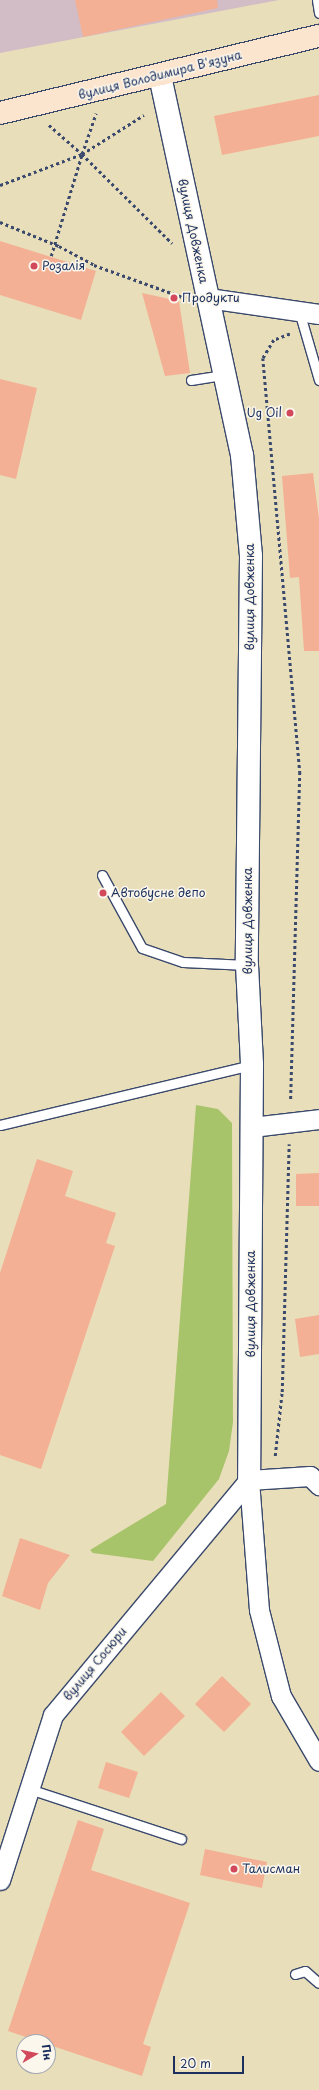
<!DOCTYPE html>
<meta charset="utf-8">
<style>
body{margin:0}
#map{position:relative;width:319px;height:2090px;overflow:hidden;background:#e9deba;font-family:"Playpen Sans",sans-serif}
div>[style]{position:absolute}
.industrial>*{inset:0;background:#d2bdc6}
.green>*{inset:0;background:#a8c46b}
.building>*{inset:0;background:#f3b094}
.path>*{height:2.5px;margin-top:-1.25px;transform-origin:0;background:repeating-linear-gradient(90deg,#3a496c 0 3px,transparent 0 6px)}
.roads{filter:drop-shadow(1px 0 #3a496c) drop-shadow(-1px 0 #3a496c) drop-shadow(0 1px #3a496c) drop-shadow(0 -1px #3a496c)}
.service>*{height:9px;margin:-4.5px;padding:0 4.5px;transform-origin:4.5px;border-radius:4.5px;background:#fff}
.minor>*{height:19px;margin:-9.5px;padding:0 9.5px;transform-origin:9.5px;border-radius:9.5px;background:#fff}
.tertiary>*{height:22px;margin:-11px;padding:0 11px;transform-origin:11px;border-radius:11px;background:#fff}
.secondary>*{height:22px;margin:-11px;padding:0 11px;transform-origin:11px;border-radius:11px;background:#fce5cf}
.dots>*{width:11px;height:11px;translate:-50% -50%;box-sizing:border-box;border:2px solid #fbf7ec;border-radius:50%}
span{translate:-50% -50%;white-space:nowrap;text-align:center;line-height:1.15;-webkit-text-stroke:3px #fbf7ec;paint-order:stroke}
.street-label{font-size:12px;color:#1b2f5e}
.poi-label{font-size:12px;color:#1b2f5e}
.left{translate:0 -50%;text-align:left}
.right{translate:-100% -50%;text-align:right}
.north{position:absolute;left:16px;top:2034px;width:40px;height:40px;box-sizing:border-box;background:#fbf7ec;border:1px solid #a1a7b3;border-radius:50%;rotate:81deg;font-size:11px;font-weight:700;line-height:16px;text-align:center;color:#1b2f5e}
.north::after{content:'';display:block;margin:auto;width:14px;height:18px;background:#d1495b;clip-path:polygon(50% 0,100% 100%,50% 72%,0 100%)}
.scale{position:absolute;left:173px;top:2056px;width:71px;height:18px;box-sizing:border-box;border:2px solid #1b2f5e;border-top:0;padding-left:5px;font-size:12px;line-height:14px;white-space:nowrap;color:#1b2f5e;-webkit-text-stroke:3px #fbf7ec;paint-order:stroke}
</style>
<div id="map">
<div class="industrial">
<div style="clip-path:polygon(0 0,279px 0,0 53px)"></div>
</div>
<div class="green">
<div style="clip-path:polygon(196px 1105px,218px 1109px,232px 1123px,233px 1422px,229px 1451px,219px 1479px,153px 1561px,93px 1553px,90px 1550px,166px 1504px)"></div>
</div>
<div class="building">
<div style="clip-path:polygon(75px 0,217px 0,218px 8px,83px 37px)"></div>
<div style="clip-path:polygon(319px 95px,319px 136px,222px 155px,214px 116px)"></div>
<div style="clip-path:polygon(0 241px,96px 271px,81px 320px,0 295px)"></div>
<div style="clip-path:polygon(142px 293px,179px 301px,190px 373px,165px 376px)"></div>
<div style="clip-path:polygon(0 379px,37px 388px,16px 479px,0 475px)"></div>
<div style="clip-path:polygon(313px 473px,319px 519px,319px 651px,304px 651px,299px 577px,290px 578px,282px 476px)"></div>
<div style="clip-path:polygon(37px 1159px,73px 1171px,65px 1196px,116px 1213px,106px 1243px,115px 1246px,41px 1469px,0 1455px,0 1273px)"></div>
<div style="clip-path:polygon(319px 1173px,319px 1206px,296px 1206px,296px 1174px)"></div>
<div style="clip-path:polygon(319px 1315px,319px 1354px,300px 1357px,295px 1319px)"></div>
<div style="clip-path:polygon(20px 1538px,70px 1555px,48px 1583px,40px 1610px,2px 1596px)"></div>
<div style="clip-path:polygon(222px 1676px,251px 1704px,224px 1732px,195px 1704px)"></div>
<div style="clip-path:polygon(161px 1692px,185px 1716px,144px 1756px,121px 1732px)"></div>
<div style="clip-path:polygon(106px 1762px,138px 1772px,129px 1798px,98px 1788px)"></div>
<div style="clip-path:polygon(78px 1820px,104px 1829px,91px 1870px,190px 1903px,143px 2044px,151px 2047px,142px 2076px,8px 2031px)"></div>
<div style="clip-path:polygon(205px 1849px,267px 1862px,262px 1888px,200px 1875px)"></div>
</div>
<div class="path">
<div style="left:49px;top:125px;width:44px;rotate:41.3deg"></div>
<div style="left:82px;top:154px;width:43px;rotate:-71.1deg"></div>
<div style="left:0;top:185px;width:88px;rotate:-20.7deg"></div>
<div style="left:82px;top:154px;width:73px;rotate:-32.2deg"></div>
<div style="left:0;top:222px;width:64px;rotate:22.1deg"></div>
<div style="left:59px;top:246px;width:40px;rotate:28deg"></div>
<div style="left:94px;top:265px;width:97px;rotate:19.9deg"></div>
<div style="left:51px;top:256px;width:107px;rotate:-73.1deg"></div>
<div style="left:82px;top:154px;width:127px;rotate:44.7deg"></div>
<div style="left:290px;top:334px;width:17px;rotate:159deg"></div>
<div style="left:274px;top:340px;width:21px;rotate:121deg"></div>
<div style="left:263px;top:358px;width:416px;rotate:84.9deg"></div>
<div style="left:300px;top:772px;width:329px;rotate:91.6deg"></div>
<div style="left:275px;top:1456px;width:64px;rotate:-83.8deg"></div>
<div style="left:282px;top:1392px;width:248px;rotate:-88.4deg"></div>
</div>
<div class="roads">
<div class="service">
<div style="left:317px;top:0;width:13px;rotate:81deg"></div>
<div style="left:299px;top:311px;width:72px;rotate:73.8deg"></div>
<div style="left:191px;top:380px;width:33px;rotate:-9deg"></div>
<div style="left:102px;top:875px;width:83px;rotate:61.3deg"></div>
<div style="left:142px;top:948px;width:43px;rotate:18.9deg"></div>
<div style="left:183px;top:962px;width:64px;rotate:2.7deg"></div>
<div style="left:0;top:1125px;width:259px;rotate:-13.4deg"></div>
<div style="left:29px;top:1789px;width:160px;rotate:18.2deg"></div>
<div style="left:295px;top:1974px;width:10px;rotate:-17deg"></div>
<div style="left:305px;top:1971px;width:18px;rotate:41deg"></div>
</div>
<div class="minor">
<div style="left:208px;top:298px;width:112px;rotate:8.2deg"></div>
<div style="left:252px;top:1127px;width:67px;rotate:-6.8deg"></div>
<div style="left:249px;top:1480px;width:130px;rotate:85.6deg"></div>
<div style="left:259px;top:1610px;width:89px;rotate:75.7deg"></div>
<div style="left:281px;top:1696px;width:75px;rotate:59.7deg"></div>
<div style="left:249px;top:1480px;width:61px;rotate:-3.8deg"></div>
<div style="left:310px;top:1476px;width:13px;rotate:45deg"></div>
<div style="left:0;top:1880px;width:173px;rotate:-72.2deg"></div>
<div style="left:53px;top:1715px;width:306px;rotate:-50.2deg"></div>
</div>
<div class="tertiary">
<div style="left:160px;top:76px;width:388px;rotate:77.8deg"></div>
<div style="left:242px;top:455px;width:101px;rotate:84.9deg"></div>
<div style="left:251px;top:556px;width:409px;rotate:90.6deg"></div>
<div style="left:247px;top:965px;width:100px;rotate:87.1deg"></div>
<div style="left:252px;top:1065px;width:415px;rotate:90.4deg"></div>
</div>
<div class="secondary">
<div style="left:0;top:113px;width:328px;rotate:-13.6deg"></div>
</div>
</div>
<div class="dots">
<div style="left:34px;top:266px;background:#d1495b"></div>
<div style="left:174px;top:298px;background:#d1495b"></div>
<div style="left:290px;top:413px;background:#d1495b"></div>
<div style="left:103px;top:893px;background:#d1495b"></div>
<div style="left:234px;top:1869px;background:#d1495b"></div>
</div>
<div class="street-label">
<span style="left:160px;top:75px;rotate:-14deg">вулиця Володимира В'язуна</span>
<span style="left:193px;top:231px;rotate:78deg">вулиця Довженка</span>
<span style="left:250px;top:597px;rotate:-90deg">вулиця Довженка</span>
<span style="left:248px;top:921px;rotate:-90deg">вулиця Довженка</span>
<span style="left:251px;top:1304px;rotate:-90deg">вулиця Довженка</span>
<span style="left:95px;top:1664px;rotate:-50deg">вулиця Сосюри</span>
</div>
<div class="poi-label">
<span class="left" style="left:42px;top:266px">Розалія</span>
<span class="left" style="left:182px;top:298px">Продукти</span>
<span class="right" style="left:282px;top:413px">Ug Oil</span>
<span class="left" style="left:111px;top:893px">Автобусне депо</span>
<span class="left" style="left:242px;top:1869px">Талисман</span>
</div>
<div class="north">Пн</div>
<div class="scale">20 m</div>
</div>
